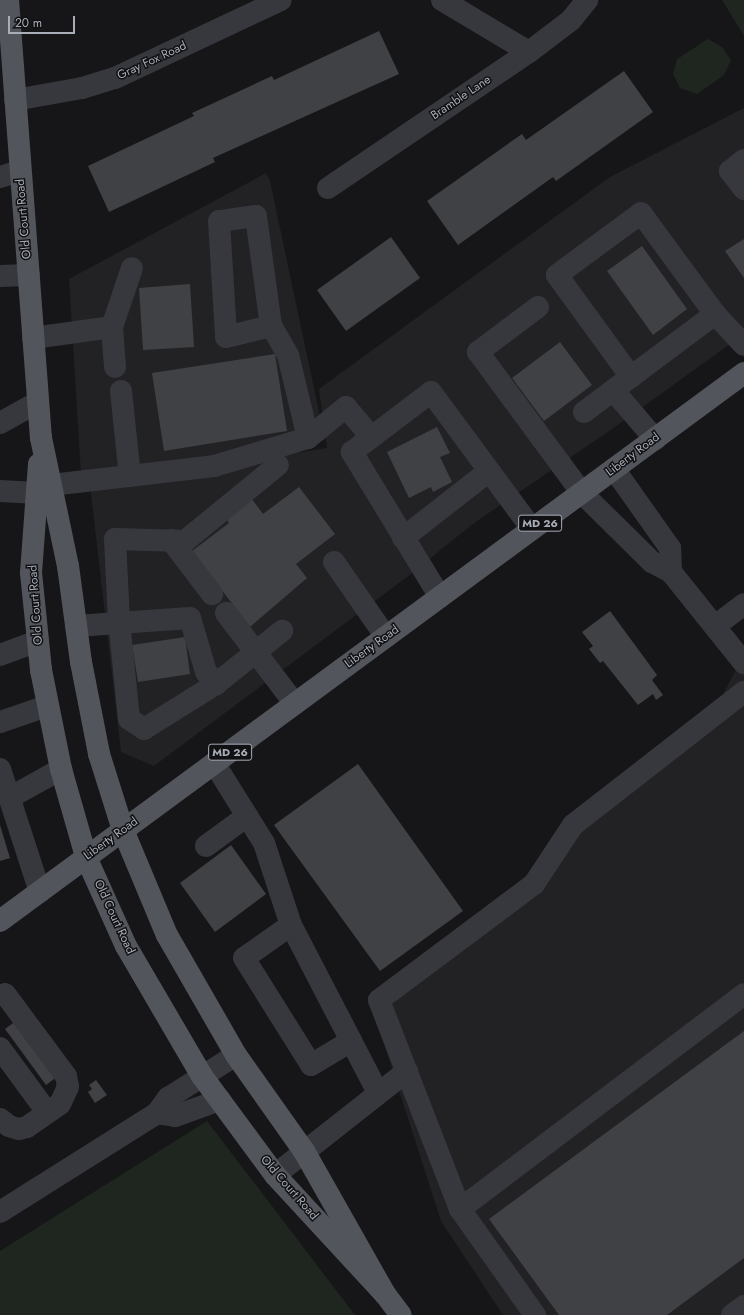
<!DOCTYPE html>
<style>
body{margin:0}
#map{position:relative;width:744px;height:1315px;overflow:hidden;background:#161618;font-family:Jost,sans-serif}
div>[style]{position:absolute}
.built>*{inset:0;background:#222225}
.green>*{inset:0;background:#1e261f}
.building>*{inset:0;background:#404145}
.minor>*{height:22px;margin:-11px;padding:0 11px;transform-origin:11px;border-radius:11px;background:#37383d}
.major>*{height:22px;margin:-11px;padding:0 11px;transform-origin:11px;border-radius:11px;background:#53555c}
span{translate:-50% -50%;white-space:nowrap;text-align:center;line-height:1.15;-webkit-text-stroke:3px #111113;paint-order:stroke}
.shield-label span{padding:1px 3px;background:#111113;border:1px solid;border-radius:3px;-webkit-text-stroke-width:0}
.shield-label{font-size:11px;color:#a8adb8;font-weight:700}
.street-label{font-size:12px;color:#a8adb8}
.scale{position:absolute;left:8px;top:16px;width:67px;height:18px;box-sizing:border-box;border:2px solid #a8adb8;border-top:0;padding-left:5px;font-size:12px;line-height:14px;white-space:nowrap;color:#a8adb8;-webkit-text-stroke:3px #111113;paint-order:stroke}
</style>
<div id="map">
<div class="built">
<div style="clip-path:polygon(744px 108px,744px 334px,615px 427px,474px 523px,407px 577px,154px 766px,121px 752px,90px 485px,327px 448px,319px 389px,610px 177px)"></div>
<div style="clip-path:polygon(266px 173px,270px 181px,325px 440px,81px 474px,69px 279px)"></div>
<div style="clip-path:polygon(744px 654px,744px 1315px,503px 1315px,441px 1221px,369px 997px,504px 900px,588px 824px,700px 739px)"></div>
</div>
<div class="green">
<div style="clip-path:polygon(722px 0,744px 0,744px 36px)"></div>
<div style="clip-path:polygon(708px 39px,722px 47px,731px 60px,724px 75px,697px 94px,680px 88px,673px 74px,677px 59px)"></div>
<div style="clip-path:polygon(207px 1121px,355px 1315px,0 1315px,0 1251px)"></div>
</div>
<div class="building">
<div style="clip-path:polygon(379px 31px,399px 74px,213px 158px,215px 162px,109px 212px,88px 166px,194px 116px,192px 113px,272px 76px,274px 80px)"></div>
<div style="clip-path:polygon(624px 71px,653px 112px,556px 181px,553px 177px,458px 245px,427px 201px,522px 134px,526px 140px)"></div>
<div style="clip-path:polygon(391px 237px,420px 278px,346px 331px,317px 290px)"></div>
<div style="clip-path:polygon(744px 239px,744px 278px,725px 251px)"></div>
<div style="clip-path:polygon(642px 246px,687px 309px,653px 335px,607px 271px)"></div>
<div style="clip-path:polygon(190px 284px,194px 347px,143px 350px,139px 288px)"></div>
<div style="clip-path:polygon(560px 342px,592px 385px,544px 421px,512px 378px)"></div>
<div style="clip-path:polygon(275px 354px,287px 431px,164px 451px,152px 373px)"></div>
<div style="clip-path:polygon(437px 427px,450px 453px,440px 457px,452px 482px,433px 492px,431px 487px,409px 498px,387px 452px)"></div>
<div style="clip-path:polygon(299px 487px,335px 534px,296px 564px,307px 578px,250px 627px,192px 551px,229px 523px,226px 518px,251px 498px,263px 514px)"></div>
<div style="clip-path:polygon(610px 611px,657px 675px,652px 680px,663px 695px,656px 700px,653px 694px,638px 705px,603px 661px,600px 663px,589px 649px,593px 646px,582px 632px)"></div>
<div style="clip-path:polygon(185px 637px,190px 674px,138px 682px,132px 645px)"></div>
<div style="clip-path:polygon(358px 764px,463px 911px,380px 971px,274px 825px)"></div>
<div style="clip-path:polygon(0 825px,10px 858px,0 861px)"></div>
<div style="clip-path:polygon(231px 845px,266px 894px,215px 932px,180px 883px)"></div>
<div style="clip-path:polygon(17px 1020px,58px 1076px,46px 1085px,5px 1029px)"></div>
<div style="clip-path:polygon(744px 1031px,744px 1258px,667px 1315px,559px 1315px,489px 1219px)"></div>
<div style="clip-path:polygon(96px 1080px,107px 1095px,95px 1103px,88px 1092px,92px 1089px,89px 1085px)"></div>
</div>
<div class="minor">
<div style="left:442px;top:0;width:101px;rotate:30.9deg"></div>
<div style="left:15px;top:100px;width:68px;rotate:-10.2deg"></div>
<div style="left:82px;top:88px;width:34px;rotate:-17deg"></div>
<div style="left:115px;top:78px;width:183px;rotate:-25.2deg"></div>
<div style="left:744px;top:160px;width:18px;rotate:142deg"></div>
<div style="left:730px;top:171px;width:23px;rotate:52deg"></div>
<div style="left:0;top:177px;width:21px;rotate:-17deg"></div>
<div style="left:328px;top:188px;width:243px;rotate:-34.1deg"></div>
<div style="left:529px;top:52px;width:53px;rotate:-37.3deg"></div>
<div style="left:571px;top:20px;width:26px;rotate:-51deg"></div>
<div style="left:0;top:276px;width:29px;rotate:-2deg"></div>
<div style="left:538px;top:307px;width:75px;rotate:143.1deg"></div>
<div style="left:478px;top:352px;width:175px;rotate:53.6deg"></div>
<div style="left:582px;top:493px;width:98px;rotate:44.6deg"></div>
<div style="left:652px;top:562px;width:21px;rotate:28deg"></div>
<div style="left:671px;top:572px;width:24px;rotate:-92deg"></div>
<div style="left:670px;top:548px;width:97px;rotate:-125.3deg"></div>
<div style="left:112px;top:327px;width:40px;rotate:85.7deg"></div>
<div style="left:33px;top:338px;width:80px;rotate:-7.9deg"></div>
<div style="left:112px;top:327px;width:62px;rotate:-71.3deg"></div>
<div style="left:631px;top:377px;width:126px;rotate:-126deg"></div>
<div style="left:557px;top:275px;width:104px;rotate:-36.4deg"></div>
<div style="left:641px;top:213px;width:125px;rotate:53.8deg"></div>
<div style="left:715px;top:314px;width:42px;rotate:46.9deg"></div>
<div style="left:613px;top:390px;width:65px;rotate:49.4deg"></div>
<div style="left:121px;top:391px;width:85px;rotate:84deg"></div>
<div style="left:584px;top:412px;width:164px;rotate:-36.8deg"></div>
<div style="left:0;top:423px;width:43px;rotate:-28.9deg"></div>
<div style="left:308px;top:438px;width:49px;rotate:-39.2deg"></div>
<div style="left:346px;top:407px;width:39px;rotate:50deg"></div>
<div style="left:51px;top:485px;width:164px;rotate:-6.6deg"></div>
<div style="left:214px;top:466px;width:98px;rotate:-16.6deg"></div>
<div style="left:308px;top:438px;width:85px;rotate:-103.5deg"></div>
<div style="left:288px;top:355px;width:34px;rotate:-120deg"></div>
<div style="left:271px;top:326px;width:111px;rotate:-97.8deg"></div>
<div style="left:256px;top:216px;width:37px;rotate:172deg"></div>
<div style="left:219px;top:221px;width:116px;rotate:86.5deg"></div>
<div style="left:226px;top:337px;width:46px;rotate:-13.7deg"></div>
<div style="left:0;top:491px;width:37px;rotate:3deg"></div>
<div style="left:403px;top:538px;width:109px;rotate:-37.9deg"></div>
<div style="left:171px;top:540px;width:68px;rotate:52.8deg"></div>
<div style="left:334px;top:562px;width:91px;rotate:55.3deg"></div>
<div style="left:671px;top:572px;width:117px;rotate:51.3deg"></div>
<div style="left:440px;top:597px;width:170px;rotate:-121.3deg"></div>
<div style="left:352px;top:452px;width:99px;rotate:-37.2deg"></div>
<div style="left:431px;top:392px;width:170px;rotate:53.6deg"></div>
<div style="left:226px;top:613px;width:114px;rotate:52.8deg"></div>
<div style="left:76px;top:626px;width:114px;rotate:-4deg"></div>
<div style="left:190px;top:618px;width:56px;rotate:73.5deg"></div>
<div style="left:206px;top:672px;width:16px;rotate:50deg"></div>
<div style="left:216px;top:684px;width:85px;rotate:-38.8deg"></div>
<div style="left:715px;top:626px;width:36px;rotate:-37deg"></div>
<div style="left:0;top:655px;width:40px;rotate:-20.2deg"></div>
<div style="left:216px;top:684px;width:85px;rotate:148deg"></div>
<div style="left:144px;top:729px;width:18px;rotate:-146deg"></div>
<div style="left:129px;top:719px;width:99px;rotate:-95.8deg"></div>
<div style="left:119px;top:621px;width:82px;rotate:-92.8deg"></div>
<div style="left:115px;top:539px;width:70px;rotate:1.6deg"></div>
<div style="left:185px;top:541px;width:120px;rotate:-39.3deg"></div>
<div style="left:0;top:722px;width:50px;rotate:-18.8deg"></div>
<div style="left:214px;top:763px;width:94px;rotate:58deg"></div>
<div style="left:264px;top:843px;width:86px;rotate:71.8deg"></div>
<div style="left:291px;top:925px;width:189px;rotate:62.6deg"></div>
<div style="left:0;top:769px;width:129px;rotate:72deg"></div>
<div style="left:9px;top:798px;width:60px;rotate:-29.1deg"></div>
<div style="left:206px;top:846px;width:51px;rotate:-36.2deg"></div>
<div style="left:291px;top:925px;width:57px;rotate:144.9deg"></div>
<div style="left:244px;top:958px;width:126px;rotate:57.9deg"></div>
<div style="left:311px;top:1065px;width:47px;rotate:-31deg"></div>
<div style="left:0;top:1048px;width:79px;rotate:53.7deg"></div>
<div style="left:220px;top:1100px;width:48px;rotate:160.4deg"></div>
<div style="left:175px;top:1116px;width:18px;rotate:-171deg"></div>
<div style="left:157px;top:1113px;width:19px;rotate:-54deg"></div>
<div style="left:168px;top:1098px;width:80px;rotate:-32.3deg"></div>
<div style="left:0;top:1119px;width:11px;rotate:38deg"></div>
<div style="left:9px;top:1126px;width:10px;rotate:17deg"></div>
<div style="left:19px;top:1129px;width:8px;rotate:-14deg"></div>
<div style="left:27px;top:1127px;width:40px;rotate:-34.9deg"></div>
<div style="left:60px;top:1104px;width:19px;rotate:-65deg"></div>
<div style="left:68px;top:1087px;width:11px;rotate:-100deg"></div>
<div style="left:66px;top:1076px;width:102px;rotate:-126.6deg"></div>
<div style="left:275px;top:1175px;width:168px;rotate:-38.2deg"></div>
<div style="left:460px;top:1209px;width:356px;rotate:-37.1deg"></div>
<div style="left:0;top:1212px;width:186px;rotate:-32.2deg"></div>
<div style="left:535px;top:1315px;width:130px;rotate:-125.3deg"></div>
<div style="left:460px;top:1209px;width:224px;rotate:-111.2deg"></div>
<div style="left:379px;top:1000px;width:194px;rotate:-36.8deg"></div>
<div style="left:534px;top:884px;width:71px;rotate:-56.5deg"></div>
<div style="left:573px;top:825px;width:217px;rotate:-37.9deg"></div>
<div style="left:732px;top:1315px;width:15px;rotate:-37deg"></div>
</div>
<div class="major">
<div style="left:8px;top:0;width:439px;rotate:85.7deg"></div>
<div style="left:41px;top:438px;width:131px;rotate:78.1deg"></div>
<div style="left:68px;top:566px;width:97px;rotate:82.3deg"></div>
<div style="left:81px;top:662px;width:94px;rotate:78.9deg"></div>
<div style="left:99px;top:754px;width:80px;rotate:72.5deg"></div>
<div style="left:123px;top:830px;width:114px;rotate:67.3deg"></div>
<div style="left:167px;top:935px;width:138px;rotate:60.1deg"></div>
<div style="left:236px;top:1055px;width:118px;rotate:54.7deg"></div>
<div style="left:304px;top:1151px;width:164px;rotate:60.5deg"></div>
<div style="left:39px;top:464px;width:109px;rotate:94.2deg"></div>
<div style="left:31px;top:573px;width:98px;rotate:84.1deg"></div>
<div style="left:41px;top:670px;width:101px;rotate:78.6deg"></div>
<div style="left:61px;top:769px;width:91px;rotate:74.1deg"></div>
<div style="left:86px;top:857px;width:98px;rotate:65.8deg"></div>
<div style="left:126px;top:946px;width:151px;rotate:59.7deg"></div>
<div style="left:202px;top:1076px;width:123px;rotate:53.6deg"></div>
<div style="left:275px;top:1175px;width:162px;rotate:47.3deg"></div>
<div style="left:385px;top:1294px;width:26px;rotate:53deg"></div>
<div style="left:0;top:921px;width:924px;rotate:-36.37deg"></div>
</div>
<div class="shield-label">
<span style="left:540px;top:523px">MD 26</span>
<span style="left:230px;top:752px">MD 26</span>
</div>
<div class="street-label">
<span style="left:152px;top:61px;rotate:-25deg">Gray Fox Road</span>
<span style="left:461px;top:98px;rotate:-34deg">Bramble Lane</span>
<span style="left:24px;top:219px;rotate:-95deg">Old Court Road</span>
<span style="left:633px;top:455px;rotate:-37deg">Liberty Road</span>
<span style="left:36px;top:605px;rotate:-94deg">Old Court Road</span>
<span style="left:372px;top:647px;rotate:-36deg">Liberty Road</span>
<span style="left:111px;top:839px;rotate:-36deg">Liberty Road</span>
<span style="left:114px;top:917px;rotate:65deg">Old Court Road</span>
<span style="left:289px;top:1188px;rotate:49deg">Old Court Road</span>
</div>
<div class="scale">20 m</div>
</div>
